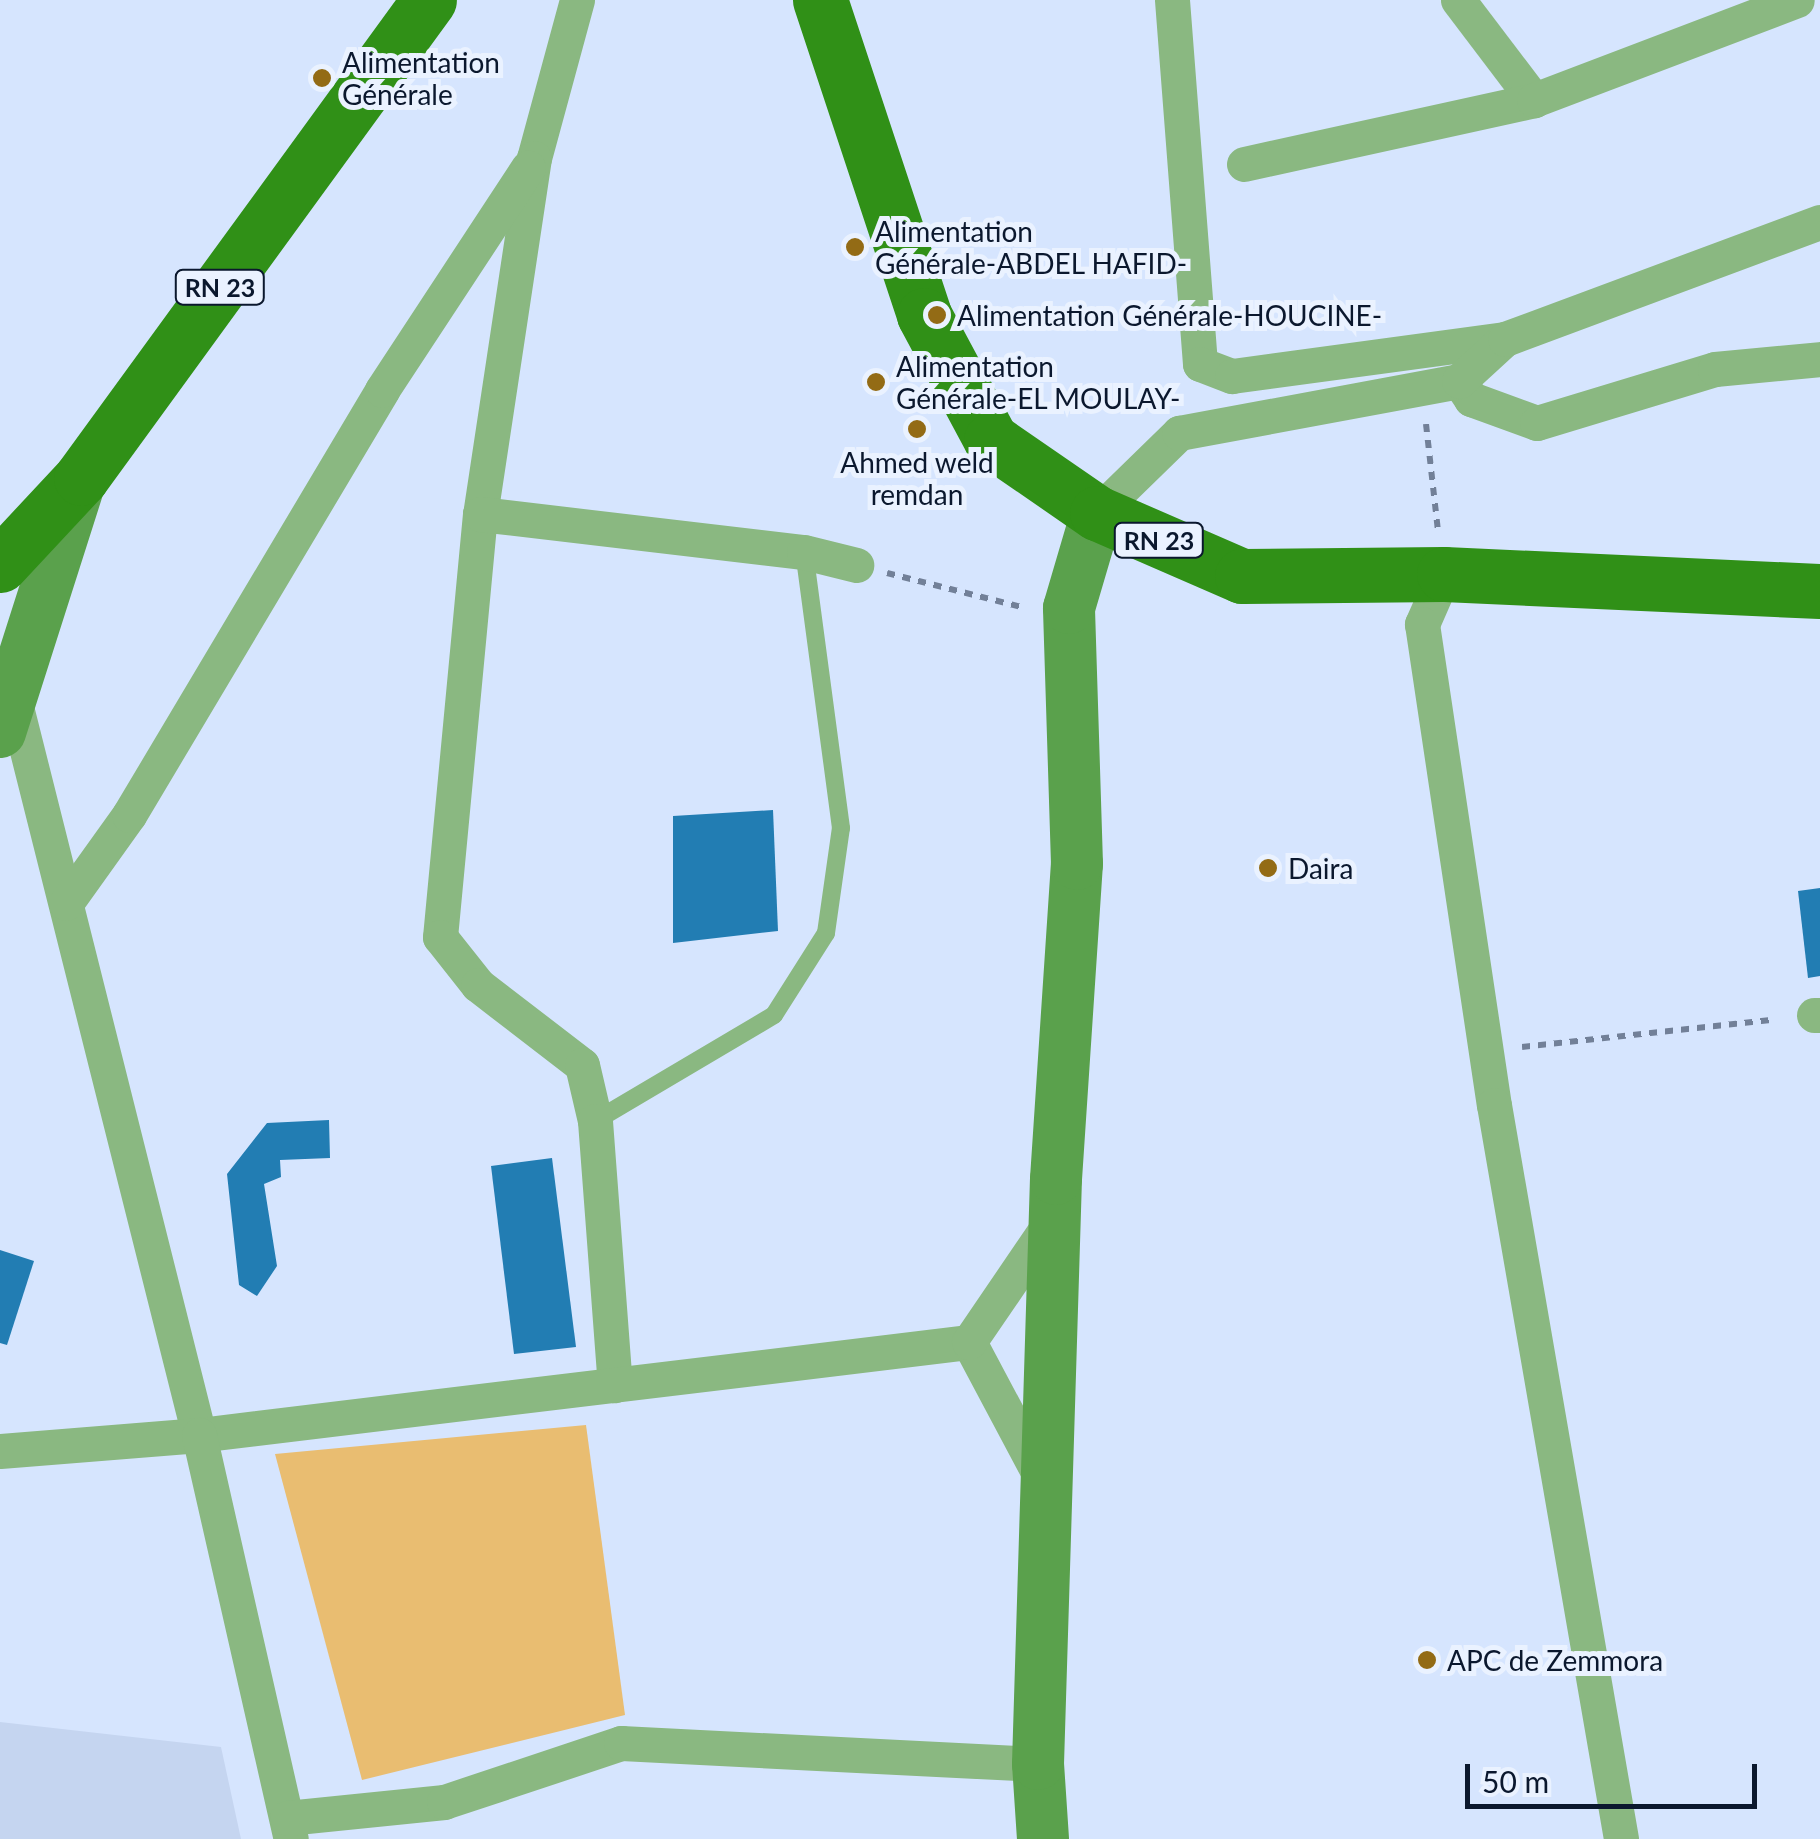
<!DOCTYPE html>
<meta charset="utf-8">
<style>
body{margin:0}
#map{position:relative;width:1820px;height:1839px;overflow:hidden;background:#d6e5fe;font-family:Lato,sans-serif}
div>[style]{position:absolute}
.built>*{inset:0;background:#c5d5f0}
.green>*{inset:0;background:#e9bd71}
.building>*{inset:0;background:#227db3}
.path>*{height:6px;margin-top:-3px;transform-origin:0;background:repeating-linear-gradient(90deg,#728098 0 8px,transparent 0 16px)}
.lane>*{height:18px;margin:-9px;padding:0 9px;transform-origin:9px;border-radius:9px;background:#8ab881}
.street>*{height:35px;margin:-17.5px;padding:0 17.5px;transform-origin:17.5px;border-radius:17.5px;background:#8ab881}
.secondary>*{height:52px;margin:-26px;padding:0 26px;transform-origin:26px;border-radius:26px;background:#5aa14c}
.primary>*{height:55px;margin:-27.5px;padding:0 27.5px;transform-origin:27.5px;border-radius:27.5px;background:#309017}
.dots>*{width:28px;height:28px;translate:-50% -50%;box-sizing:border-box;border:5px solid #eaf2ff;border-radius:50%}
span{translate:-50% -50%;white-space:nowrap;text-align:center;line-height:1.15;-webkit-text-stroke:10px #eaf2ff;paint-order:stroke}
.shield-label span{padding:2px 8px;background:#eaf2ff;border:2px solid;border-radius:8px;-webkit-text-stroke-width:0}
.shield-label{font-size:25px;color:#0b182e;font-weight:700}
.poi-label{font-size:28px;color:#0b182e}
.left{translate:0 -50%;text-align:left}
.scale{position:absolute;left:1465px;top:1764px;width:292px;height:45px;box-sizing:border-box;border:5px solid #0b182e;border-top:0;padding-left:12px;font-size:30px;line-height:35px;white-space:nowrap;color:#0b182e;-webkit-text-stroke:8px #eaf2ff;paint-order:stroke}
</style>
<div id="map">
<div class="built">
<div style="clip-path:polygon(0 1722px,221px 1747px,241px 1839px,0 1839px)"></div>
</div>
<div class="green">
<div style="clip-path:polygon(586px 1425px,625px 1715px,362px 1780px,275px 1454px)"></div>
</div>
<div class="building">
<div style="clip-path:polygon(773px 810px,778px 931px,673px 943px,673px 816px)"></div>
<div style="clip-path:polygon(1820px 888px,1820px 976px,1808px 978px,1798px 891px)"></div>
<div style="clip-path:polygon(329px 1120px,330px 1158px,280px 1160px,281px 1177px,264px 1184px,277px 1266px,257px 1296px,239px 1285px,227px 1174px,267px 1123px)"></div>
<div style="clip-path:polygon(552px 1158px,576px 1347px,514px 1354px,491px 1166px)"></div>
<div style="clip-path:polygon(0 1250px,34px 1261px,7px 1345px,0 1343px)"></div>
</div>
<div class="path">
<div style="left:1426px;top:424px;width:108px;rotate:83.6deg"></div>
<div style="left:887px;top:573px;width:142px;rotate:14.2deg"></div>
<div style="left:1522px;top:1047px;width:250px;rotate:-6.2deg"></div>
</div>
<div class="lane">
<div style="left:595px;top:1121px;width:208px;rotate:-30.6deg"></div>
<div style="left:774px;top:1015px;width:97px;rotate:-57.6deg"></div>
<div style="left:826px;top:933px;width:106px;rotate:-81.9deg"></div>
<div style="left:841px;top:828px;width:278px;rotate:-97.6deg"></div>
</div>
<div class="street">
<div style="left:577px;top:0;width:164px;rotate:105.2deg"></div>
<div style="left:534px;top:158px;width:360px;rotate:98.6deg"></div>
<div style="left:480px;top:514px;width:425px;rotate:95.4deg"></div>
<div style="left:440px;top:937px;width:61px;rotate:51.6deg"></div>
<div style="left:478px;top:985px;width:131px;rotate:37.6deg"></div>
<div style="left:582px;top:1065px;width:57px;rotate:76.9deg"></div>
<div style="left:595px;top:1121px;width:265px;rotate:85.7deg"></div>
<div style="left:1172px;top:0;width:365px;rotate:85.6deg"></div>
<div style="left:1200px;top:364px;width:34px;rotate:21deg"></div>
<div style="left:1232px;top:376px;width:275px;rotate:-7.7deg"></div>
<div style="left:1458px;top:0;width:126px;rotate:52.8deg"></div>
<div style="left:1244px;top:164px;width:297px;rotate:-12.4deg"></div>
<div style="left:1534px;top:100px;width:281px;rotate:-20.8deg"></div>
<div style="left:1459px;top:381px;width:22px;rotate:56deg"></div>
<div style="left:1471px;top:399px;width:70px;rotate:20deg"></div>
<div style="left:1537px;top:423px;width:186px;rotate:-16.9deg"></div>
<div style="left:1715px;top:369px;width:105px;rotate:-5.4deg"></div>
<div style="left:1097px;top:513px;width:115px;rotate:-44.3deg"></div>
<div style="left:1179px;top:433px;width:285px;rotate:-10.5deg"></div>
<div style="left:1459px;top:381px;width:62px;rotate:-42.4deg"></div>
<div style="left:1505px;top:339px;width:336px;rotate:-20.4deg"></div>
<div style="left:480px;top:514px;width:326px;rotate:6.7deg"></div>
<div style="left:804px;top:552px;width:54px;rotate:14deg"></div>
<div style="left:1444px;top:574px;width:55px;rotate:113.7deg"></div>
<div style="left:1422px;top:624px;width:486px;rotate:81.5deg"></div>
<div style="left:1494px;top:1105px;width:745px;rotate:80.18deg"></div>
<div style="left:13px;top:695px;width:763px;rotate:75.89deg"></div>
<div style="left:199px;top:1435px;width:776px;rotate:-6.89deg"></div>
<div style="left:66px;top:903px;width:108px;rotate:-54.4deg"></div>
<div style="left:129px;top:815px;width:495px;rotate:-59.2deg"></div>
<div style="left:382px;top:390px;width:266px;rotate:-56.7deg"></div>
<div style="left:1814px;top:1015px;width:6px"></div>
<div style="left:0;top:1451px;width:200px;rotate:-4.6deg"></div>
<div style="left:199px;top:1435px;width:414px;rotate:77.2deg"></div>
<div style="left:1044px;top:1483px;width:160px;rotate:-118deg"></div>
<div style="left:969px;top:1342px;width:149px;rotate:-55.7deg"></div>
<div style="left:287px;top:1818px;width:158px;rotate:-5.8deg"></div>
<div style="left:444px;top:1802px;width:187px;rotate:-18.4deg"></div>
<div style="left:621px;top:1743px;width:418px;rotate:2.9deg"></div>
</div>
<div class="secondary">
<div style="left:0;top:732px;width:267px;rotate:-72.3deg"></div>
<div style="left:1043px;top:1839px;width:75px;rotate:-93.8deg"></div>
<div style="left:1038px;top:1764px;width:585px;rotate:-88.24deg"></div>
<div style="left:1056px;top:1179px;width:316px;rotate:-86.2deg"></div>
<div style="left:1077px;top:864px;width:256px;rotate:-91.8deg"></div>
<div style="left:1069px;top:608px;width:99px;rotate:-73.6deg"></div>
</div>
<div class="primary">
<div style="left:820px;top:0;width:332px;rotate:71.7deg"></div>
<div style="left:924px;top:315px;width:142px;rotate:61.8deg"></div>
<div style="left:991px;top:440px;width:129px;rotate:34.6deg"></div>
<div style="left:1097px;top:513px;width:158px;rotate:23.5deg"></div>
<div style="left:1242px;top:576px;width:202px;rotate:-0.6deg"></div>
<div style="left:1444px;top:574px;width:376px;rotate:2.6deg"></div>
<div style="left:0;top:565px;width:119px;rotate:-47deg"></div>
<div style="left:81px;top:478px;width:591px;rotate:-53.94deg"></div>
</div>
<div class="dots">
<div style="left:322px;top:78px;background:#936b15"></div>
<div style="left:855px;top:247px;background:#936b15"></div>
<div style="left:937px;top:315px;background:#936b15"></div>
<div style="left:876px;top:382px;background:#936b15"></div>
<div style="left:917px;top:429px;background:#936b15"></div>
<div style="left:1268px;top:868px;background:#936b15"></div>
<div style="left:1427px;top:1660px;background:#936b15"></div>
</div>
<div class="shield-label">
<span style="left:220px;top:287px">RN 23</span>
<span style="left:1159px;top:540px">RN 23</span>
</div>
<div class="poi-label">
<span class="left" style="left:342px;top:78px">Alimentation<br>Générale</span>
<span class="left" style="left:875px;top:247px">Alimentation<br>Générale-ABDEL HAFID-</span>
<span class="left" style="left:957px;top:315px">Alimentation Générale-HOUCINE-</span>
<span class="left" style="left:896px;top:382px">Alimentation<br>Générale-EL MOULAY-</span>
<span style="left:917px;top:478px">Ahmed weld<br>remdan</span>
<span class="left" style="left:1288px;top:868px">Daira</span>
<span class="left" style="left:1447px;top:1660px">APC de Zemmora</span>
</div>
<div class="scale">50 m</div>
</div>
